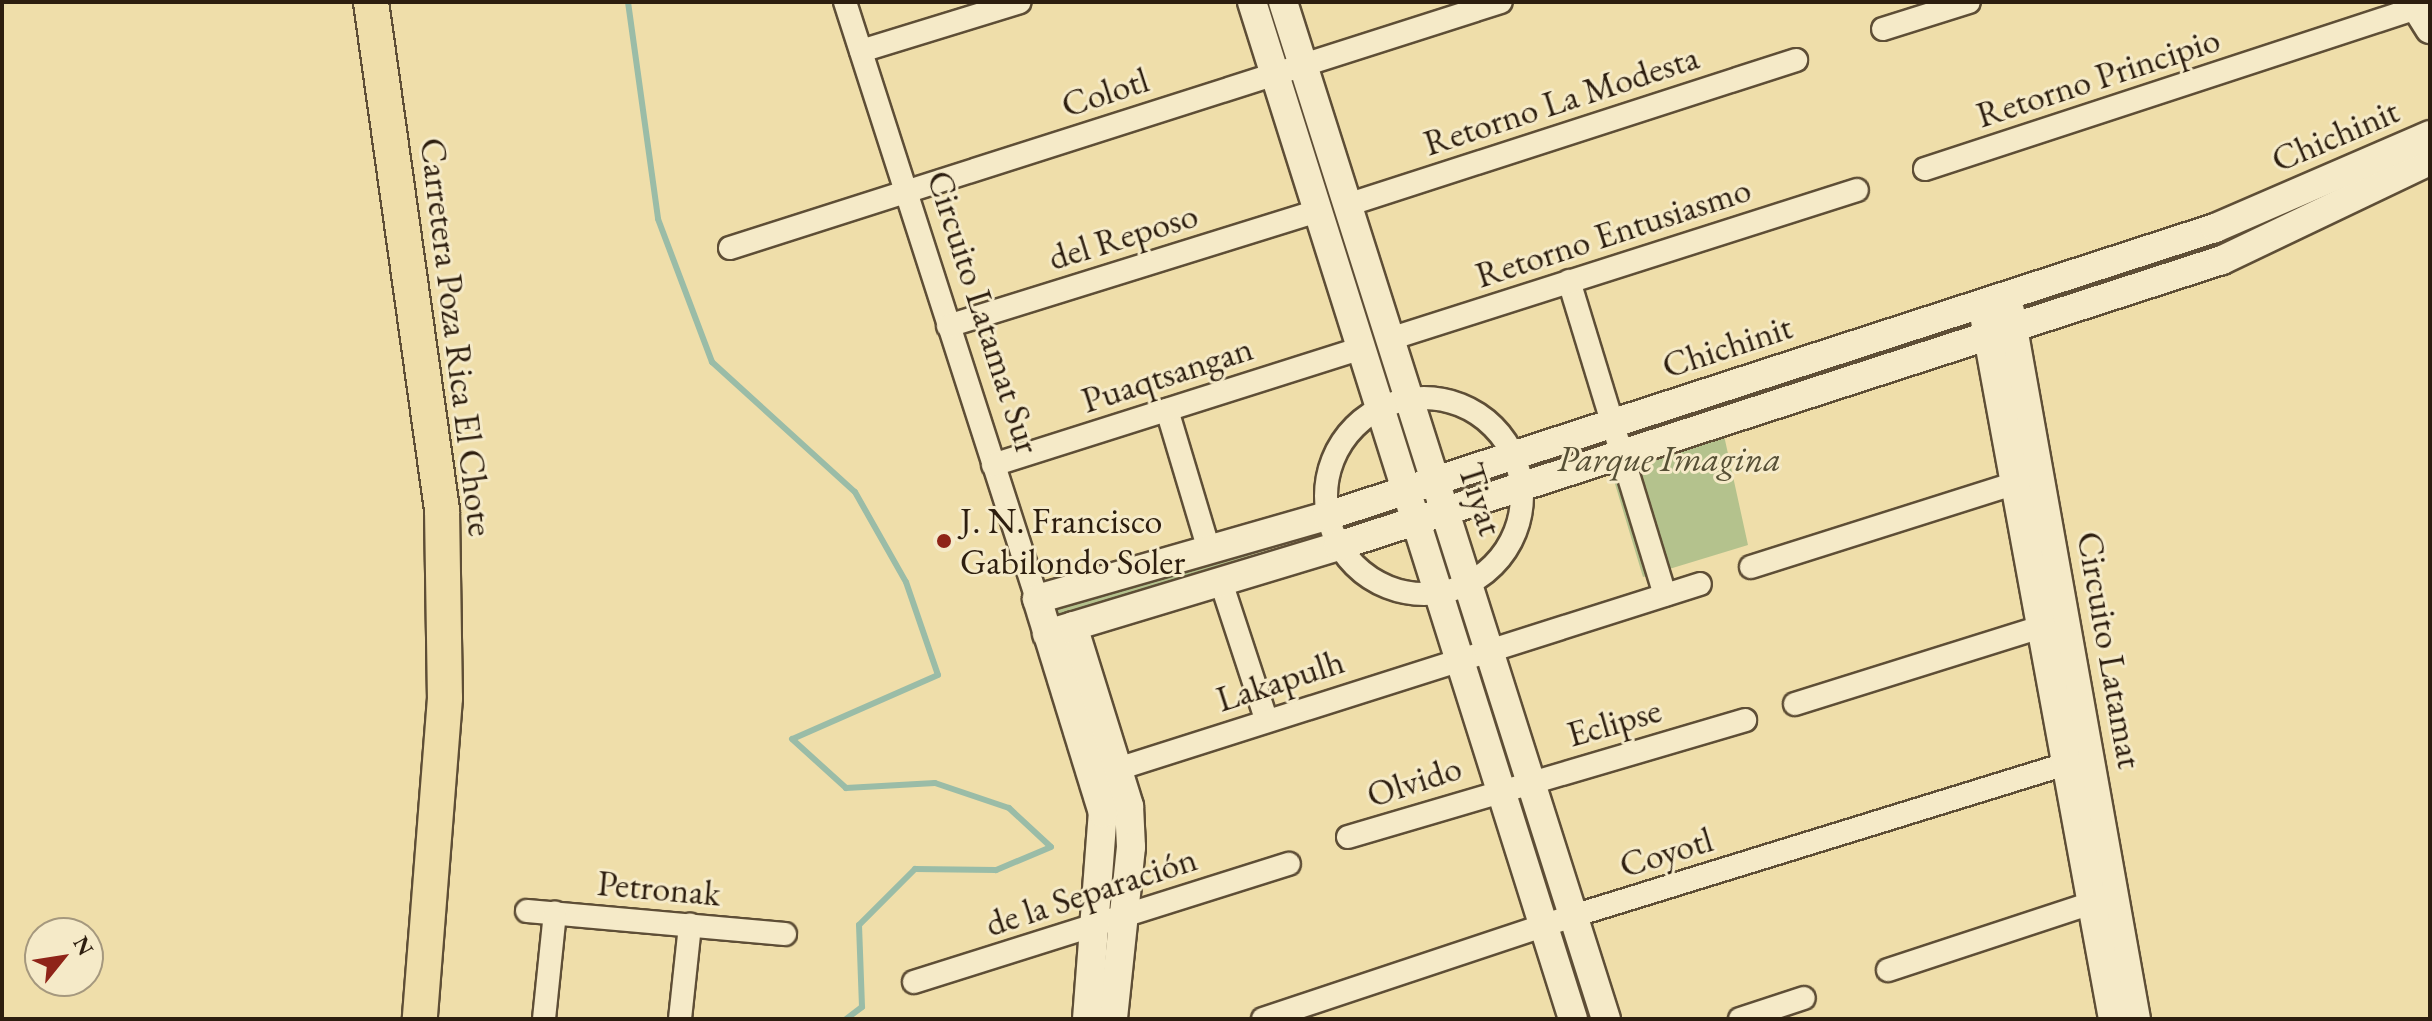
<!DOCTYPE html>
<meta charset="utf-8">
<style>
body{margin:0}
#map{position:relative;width:2432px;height:1021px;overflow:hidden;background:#efdeaa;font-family:"EB Garamond",serif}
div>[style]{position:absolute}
.green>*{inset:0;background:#b4c28d}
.stream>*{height:6px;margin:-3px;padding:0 3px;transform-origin:3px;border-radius:3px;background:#9abca7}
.roads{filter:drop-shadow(2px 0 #5e4e36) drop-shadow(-2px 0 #5e4e36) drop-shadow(0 2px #5e4e36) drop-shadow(0 -2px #5e4e36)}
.minor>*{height:22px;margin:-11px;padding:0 11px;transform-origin:11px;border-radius:11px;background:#f5eac8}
.minor>.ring{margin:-11px;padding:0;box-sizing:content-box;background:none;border:22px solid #f5eac8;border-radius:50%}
.tertiary>*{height:28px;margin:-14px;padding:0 14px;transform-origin:14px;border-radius:14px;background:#f5eac8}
.primary>*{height:34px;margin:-17px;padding:0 17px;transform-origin:17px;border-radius:17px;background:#efdeaa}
.dots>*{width:22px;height:22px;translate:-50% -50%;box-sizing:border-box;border:4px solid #f5eac8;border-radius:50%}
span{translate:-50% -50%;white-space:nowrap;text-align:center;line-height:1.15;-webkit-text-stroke:6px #f5eac8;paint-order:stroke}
.street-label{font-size:36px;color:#2d1e0f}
.park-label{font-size:36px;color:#564f35;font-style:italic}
.poi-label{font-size:36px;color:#2d1e0f}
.left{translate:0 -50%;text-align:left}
.frame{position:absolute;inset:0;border:4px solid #2d1e0f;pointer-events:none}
.north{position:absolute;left:24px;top:917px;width:80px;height:80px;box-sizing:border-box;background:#f5eac8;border:2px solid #a5987e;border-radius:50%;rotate:60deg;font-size:22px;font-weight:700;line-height:32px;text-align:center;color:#2d1e0f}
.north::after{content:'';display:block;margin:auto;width:28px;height:36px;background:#8f2418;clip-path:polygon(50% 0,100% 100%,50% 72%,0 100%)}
</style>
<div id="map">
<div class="green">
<div style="clip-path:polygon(1299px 82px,1420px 461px,1409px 465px,1289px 85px)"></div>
<div style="clip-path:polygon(2430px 148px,2220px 247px,2023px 311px,2021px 303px)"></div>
<div style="clip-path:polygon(1979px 316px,1981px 325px,1718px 408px,1748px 545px,1643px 577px,1603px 444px,1465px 487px,1463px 479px,1601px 435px,1595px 414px)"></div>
<div style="clip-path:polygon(1404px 498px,1406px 506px,1059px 616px,1056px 608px)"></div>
</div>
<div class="stream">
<div style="left:628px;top:2px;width:219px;rotate:82.1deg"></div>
<div style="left:658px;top:219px;width:153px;rotate:69.3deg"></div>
<div style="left:712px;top:362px;width:193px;rotate:42.3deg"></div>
<div style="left:855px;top:492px;width:103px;rotate:60.5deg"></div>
<div style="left:906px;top:582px;width:98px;rotate:71deg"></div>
<div style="left:938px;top:675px;width:159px;rotate:156.3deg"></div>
<div style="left:792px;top:739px;width:73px;rotate:42.2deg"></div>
<div style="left:846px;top:788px;width:89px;rotate:-3.2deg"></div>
<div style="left:935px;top:783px;width:78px;rotate:18.7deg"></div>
<div style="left:1009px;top:808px;width:57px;rotate:42.9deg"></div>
<div style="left:1051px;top:847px;width:60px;rotate:157.3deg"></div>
<div style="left:996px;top:870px;width:81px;rotate:-179.3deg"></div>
<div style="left:915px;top:869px;width:79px;rotate:135deg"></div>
<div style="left:859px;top:925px;width:82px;rotate:87.9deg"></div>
<div style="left:862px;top:1007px;width:20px;rotate:143deg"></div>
</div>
<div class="roads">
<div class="minor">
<div style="left:845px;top:2px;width:627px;rotate:72.17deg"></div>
<div style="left:1883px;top:29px;width:90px;rotate:-17.4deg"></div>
<div style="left:861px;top:51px;width:166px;rotate:-17.1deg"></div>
<div style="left:1925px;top:169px;width:530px;rotate:-18.13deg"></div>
<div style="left:1347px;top:205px;width:472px;rotate:-17.9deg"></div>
<div style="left:730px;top:248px;width:809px;rotate:-17.7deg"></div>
<div style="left:1569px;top:281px;width:328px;rotate:73deg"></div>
<div style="left:948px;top:326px;width:387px;rotate:-17.3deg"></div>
<div style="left:1390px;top:339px;width:490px;rotate:-17.7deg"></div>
<div class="ring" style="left:1326px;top:398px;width:174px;height:174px"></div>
<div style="left:1167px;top:410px;width:143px;rotate:73.3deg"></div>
<div style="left:993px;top:465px;width:386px;rotate:-17.6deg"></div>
<div style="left:1751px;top:567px;width:291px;rotate:-17.6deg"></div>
<div style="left:1221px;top:582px;width:144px;rotate:71.8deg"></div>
<div style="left:1795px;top:704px;width:275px;rotate:-17.4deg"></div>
<div style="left:1105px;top:773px;width:624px;rotate:-17.62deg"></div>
<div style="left:1348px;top:837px;width:414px;rotate:-16.4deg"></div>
<div style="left:527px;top:911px;width:259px;rotate:5.1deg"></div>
<div style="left:1888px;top:970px;width:231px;rotate:-18.2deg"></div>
<div style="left:914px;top:982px;width:393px;rotate:-17.5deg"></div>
<div style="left:544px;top:1019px;width:107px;rotate:-84.1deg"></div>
<div style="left:680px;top:1019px;width:95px;rotate:-83.9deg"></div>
<div style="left:1263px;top:1019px;width:327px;rotate:-18.4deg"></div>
<div style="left:1573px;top:916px;width:533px;rotate:-17.14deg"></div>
<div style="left:1740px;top:1019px;width:67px;rotate:-18.2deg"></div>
</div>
<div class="tertiary">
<div style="left:1252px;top:2px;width:1066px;rotate:72.48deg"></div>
<div style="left:1283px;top:2px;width:1067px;rotate:72.38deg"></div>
<div style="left:2413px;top:2px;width:32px;rotate:58deg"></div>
<div style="left:2010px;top:311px;width:719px;rotate:79.91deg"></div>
<div style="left:1985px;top:320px;width:711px;rotate:79.62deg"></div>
<div style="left:1073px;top:626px;width:189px;rotate:72.7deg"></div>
<div style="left:1129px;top:806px;width:41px;rotate:87.2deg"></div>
<div style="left:1131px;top:847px;width:173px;rotate:96deg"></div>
<div style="left:1047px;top:634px;width:304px;rotate:-16.8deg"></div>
<div style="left:1338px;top:546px;width:929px;rotate:-17.93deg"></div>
<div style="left:2222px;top:260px;width:230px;rotate:-25.5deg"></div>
<div style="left:1087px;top:1019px;width:207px;rotate:-85.6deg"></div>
<div style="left:1103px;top:813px;width:224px;rotate:-107.1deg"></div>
<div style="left:1037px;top:599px;width:302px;rotate:-16deg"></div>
<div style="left:1327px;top:516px;width:934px;rotate:-17.97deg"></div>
<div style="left:2215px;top:228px;width:234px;rotate:-23.4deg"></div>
</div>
<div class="primary">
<div style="left:371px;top:2px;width:513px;rotate:82.04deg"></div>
<div style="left:442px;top:510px;width:188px;rotate:89.1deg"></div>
<div style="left:445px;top:698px;width:322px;rotate:94.5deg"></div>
</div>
</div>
<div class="dots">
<div style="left:944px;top:541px;background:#8f2418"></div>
</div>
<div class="street-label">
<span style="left:2098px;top:77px;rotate:-18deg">Retorno Principio</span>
<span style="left:1105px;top:92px;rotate:-18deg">Colotl</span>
<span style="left:1561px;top:100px;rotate:-18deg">Retorno La Modesta</span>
<span style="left:2335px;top:135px;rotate:-23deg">Chichinit</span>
<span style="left:1613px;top:232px;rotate:-18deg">Retorno Entusiasmo</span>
<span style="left:1123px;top:236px;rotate:-17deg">del Reposo</span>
<span style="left:984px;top:312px;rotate:72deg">Circuito Latamat Sur</span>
<span style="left:457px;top:337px;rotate:83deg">Carretera Poza Rica El Chote</span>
<span style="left:1727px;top:346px;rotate:-18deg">Chichinit</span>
<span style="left:1167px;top:374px;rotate:-18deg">Puaqtsangan</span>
<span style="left:1481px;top:499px;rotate:72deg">Tiyat</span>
<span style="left:2110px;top:650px;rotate:80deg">Circuito Latamat</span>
<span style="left:1280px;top:680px;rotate:-18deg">Lakapulh</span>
<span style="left:1614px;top:722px;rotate:-16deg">Eclipse</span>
<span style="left:1414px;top:781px;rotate:-18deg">Olvido</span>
<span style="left:1666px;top:852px;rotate:-17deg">Coyotl</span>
<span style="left:659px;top:888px;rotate:5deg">Petronak</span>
<span style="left:1091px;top:891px;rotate:-18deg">de la Separación</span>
</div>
<div class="park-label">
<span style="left:1669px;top:459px">Parque Imagina</span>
</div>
<div class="poi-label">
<span class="left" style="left:960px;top:541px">J. N. Francisco<br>Gabilondo Soler</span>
</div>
<div class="frame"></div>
<div class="north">N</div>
</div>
